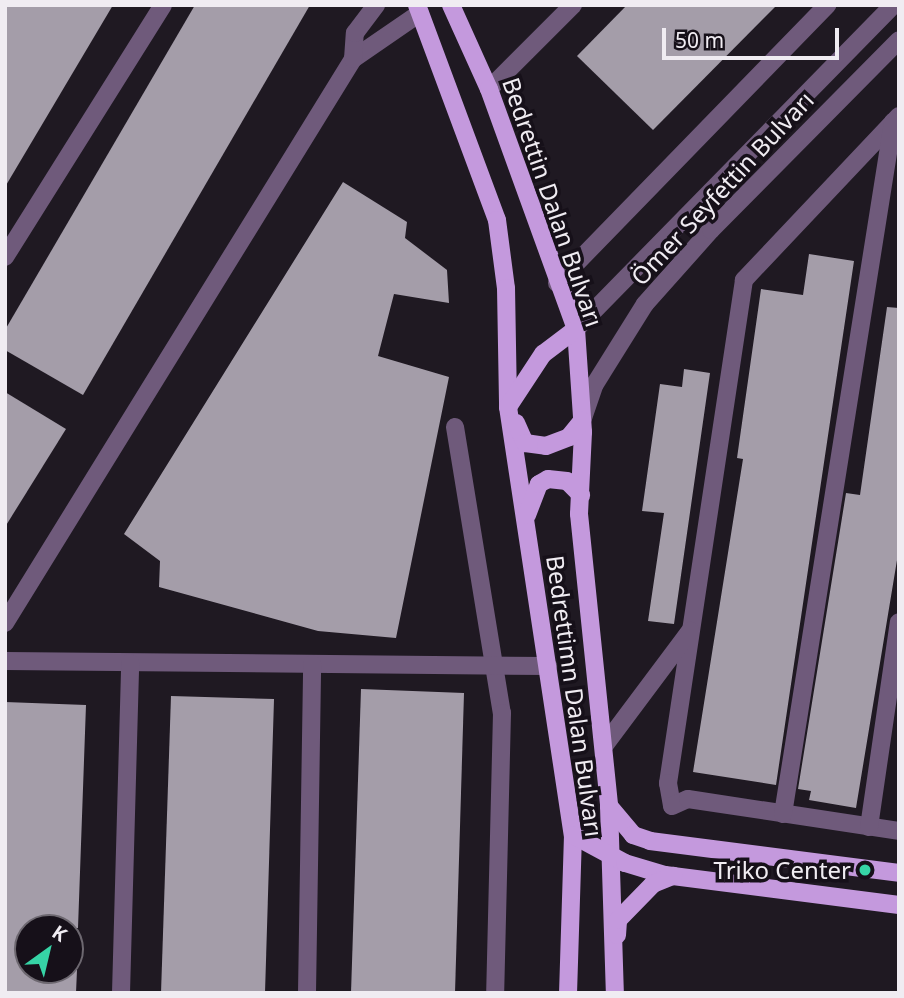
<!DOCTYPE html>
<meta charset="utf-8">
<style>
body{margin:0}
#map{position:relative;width:904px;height:998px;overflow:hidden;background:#1f1922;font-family:"Noto Sans",sans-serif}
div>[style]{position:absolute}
.building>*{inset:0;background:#a49da9}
.minor>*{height:18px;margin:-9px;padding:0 9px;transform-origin:9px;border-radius:9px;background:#6f5a7b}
.major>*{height:18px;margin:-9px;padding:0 9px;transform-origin:9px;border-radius:9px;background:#c499dd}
.dots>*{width:19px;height:19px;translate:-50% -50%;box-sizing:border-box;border:4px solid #161019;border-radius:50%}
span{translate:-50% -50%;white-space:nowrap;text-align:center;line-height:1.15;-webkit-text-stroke:7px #161019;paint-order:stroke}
.street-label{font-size:24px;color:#f0ecf2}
.poi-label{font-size:24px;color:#f0ecf2}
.right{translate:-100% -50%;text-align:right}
.frame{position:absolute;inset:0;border:7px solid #f0ecf2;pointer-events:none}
.north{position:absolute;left:14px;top:914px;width:70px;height:70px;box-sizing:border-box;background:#161019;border:2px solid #6d6870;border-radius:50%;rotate:34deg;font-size:19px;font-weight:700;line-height:28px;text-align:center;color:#f0ecf2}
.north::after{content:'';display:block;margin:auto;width:24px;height:32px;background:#36d4a6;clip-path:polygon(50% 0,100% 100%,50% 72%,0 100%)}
.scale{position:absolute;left:662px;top:28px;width:177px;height:32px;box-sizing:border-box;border:4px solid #f0ecf2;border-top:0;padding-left:9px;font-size:21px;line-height:24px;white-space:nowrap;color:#f0ecf2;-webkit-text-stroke:5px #161019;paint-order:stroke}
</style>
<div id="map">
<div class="building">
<div style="clip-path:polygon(5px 5px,113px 5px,5px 187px)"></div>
<div style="clip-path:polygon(195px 5px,310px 5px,83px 395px,5px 350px,5px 330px)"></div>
<div style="clip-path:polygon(627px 5px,777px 5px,653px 130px,577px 56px)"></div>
<div style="clip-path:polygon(343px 182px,407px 222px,405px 238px,447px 270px,449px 303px,394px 294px,378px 356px,449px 377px,396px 638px,318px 631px,159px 587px,160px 561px,124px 534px)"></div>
<div style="clip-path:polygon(809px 254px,854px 261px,776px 785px,693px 772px,743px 459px,737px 458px,761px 289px,803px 295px)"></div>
<div style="clip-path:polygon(887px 307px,899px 308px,899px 548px,856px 808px,809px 800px,811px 791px,798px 789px,846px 493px,860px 495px)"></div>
<div style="clip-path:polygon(684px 369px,710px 373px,674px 624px,648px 621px,664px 513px,642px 511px,660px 384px,682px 387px)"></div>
<div style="clip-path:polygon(5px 392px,66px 429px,5px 527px)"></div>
<div style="clip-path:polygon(361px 689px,464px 693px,455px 993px,351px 993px)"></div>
<div style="clip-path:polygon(171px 696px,274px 699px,265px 993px,161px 993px)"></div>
<div style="clip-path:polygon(5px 702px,86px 705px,78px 928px,28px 928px,28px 970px,77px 970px,76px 993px,5px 993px)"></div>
</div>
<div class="minor">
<div style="left:353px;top:59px;width:81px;rotate:-34.5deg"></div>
<div style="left:489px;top:89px;width:119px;rotate:-45deg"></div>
<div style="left:899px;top:116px;width:226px;rotate:133.4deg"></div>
<div style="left:744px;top:280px;width:509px;rotate:98.59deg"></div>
<div style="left:668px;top:783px;width:23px;rotate:80deg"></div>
<div style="left:672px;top:806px;width:17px;rotate:-24deg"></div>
<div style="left:688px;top:799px;width:213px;rotate:8.6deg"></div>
<div style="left:5px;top:257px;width:297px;rotate:-57.9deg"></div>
<div style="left:557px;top:283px;width:388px;rotate:-45.8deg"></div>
<div style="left:576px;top:329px;width:453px;rotate:-45.6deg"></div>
<div style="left:582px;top:421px;width:39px;rotate:-71deg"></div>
<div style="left:595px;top:384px;width:94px;rotate:-58deg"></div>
<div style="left:645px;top:304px;width:99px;rotate:-48.3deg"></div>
<div style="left:711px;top:230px;width:267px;rotate:-45.3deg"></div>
<div style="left:455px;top:427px;width:290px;rotate:80.7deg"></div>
<div style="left:502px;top:713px;width:280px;rotate:91.4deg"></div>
<div style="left:5px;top:623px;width:663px;rotate:-58.32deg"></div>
<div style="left:353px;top:59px;width:26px;rotate:-86deg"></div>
<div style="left:355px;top:33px;width:35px;rotate:-53deg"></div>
<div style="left:5px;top:661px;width:543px;rotate:0.53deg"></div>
<div style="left:604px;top:746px;width:144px;rotate:-53.2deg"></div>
<div style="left:783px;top:814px;width:701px;rotate:-80.97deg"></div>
<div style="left:869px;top:827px;width:207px;rotate:-81.7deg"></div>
<div style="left:121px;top:993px;width:330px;rotate:-88.4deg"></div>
<div style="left:307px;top:993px;width:329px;rotate:-89.1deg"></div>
</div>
<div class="major">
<div style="left:417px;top:5px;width:229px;rotate:69.6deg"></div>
<div style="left:497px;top:220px;width:69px;rotate:82.5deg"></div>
<div style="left:506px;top:288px;width:119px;rotate:89deg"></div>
<div style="left:508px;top:407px;width:433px;rotate:81.4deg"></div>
<div style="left:573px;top:835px;width:158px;rotate:91.8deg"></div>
<div style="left:451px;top:5px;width:92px;rotate:65.7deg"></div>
<div style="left:489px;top:89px;width:255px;rotate:70.1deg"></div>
<div style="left:576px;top:329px;width:103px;rotate:86.1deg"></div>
<div style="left:583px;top:432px;width:82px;rotate:92.8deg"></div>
<div style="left:579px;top:514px;width:294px;rotate:84.1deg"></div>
<div style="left:609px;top:806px;width:187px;rotate:88.2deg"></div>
<div style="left:508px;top:407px;width:64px;rotate:-56.6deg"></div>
<div style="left:543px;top:354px;width:41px;rotate:-37.1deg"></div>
<div style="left:516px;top:423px;width:22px;rotate:66deg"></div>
<div style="left:525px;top:443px;width:21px;rotate:8deg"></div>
<div style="left:546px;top:446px;width:25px;rotate:-21deg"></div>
<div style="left:569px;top:437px;width:21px;rotate:-51deg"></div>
<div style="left:527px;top:515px;width:33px;rotate:-69deg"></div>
<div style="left:539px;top:484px;width:10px;rotate:-29deg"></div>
<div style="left:548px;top:479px;width:19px;rotate:6deg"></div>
<div style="left:567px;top:481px;width:20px;rotate:45deg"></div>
<div style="left:609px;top:806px;width:38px;rotate:50deg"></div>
<div style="left:633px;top:835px;width:18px;rotate:19deg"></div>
<div style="left:650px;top:841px;width:251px;rotate:7.3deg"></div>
<div style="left:573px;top:835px;width:59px;rotate:28.3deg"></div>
<div style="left:625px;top:863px;width:42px;rotate:16.7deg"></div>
<div style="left:665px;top:875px;width:236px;rotate:7.3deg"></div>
<div style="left:617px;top:935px;width:15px;rotate:-86deg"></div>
<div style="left:618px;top:920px;width:50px;rotate:-45.8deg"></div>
<div style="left:653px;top:884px;width:22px;rotate:-22deg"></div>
</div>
<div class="dots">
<div style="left:865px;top:870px;background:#36d4a6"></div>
</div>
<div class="street-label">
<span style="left:722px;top:188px;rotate:-47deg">Ömer Seyfettin Bulvarı</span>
<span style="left:553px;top:202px;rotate:71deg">Bedrettin Dalan Bulvarı</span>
<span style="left:575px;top:696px;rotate:82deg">Bedrettimn Dalan Bulvarı</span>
</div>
<div class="poi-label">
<span class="right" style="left:851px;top:870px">Triko Center</span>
</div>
<div class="frame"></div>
<div class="north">K</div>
<div class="scale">50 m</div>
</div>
